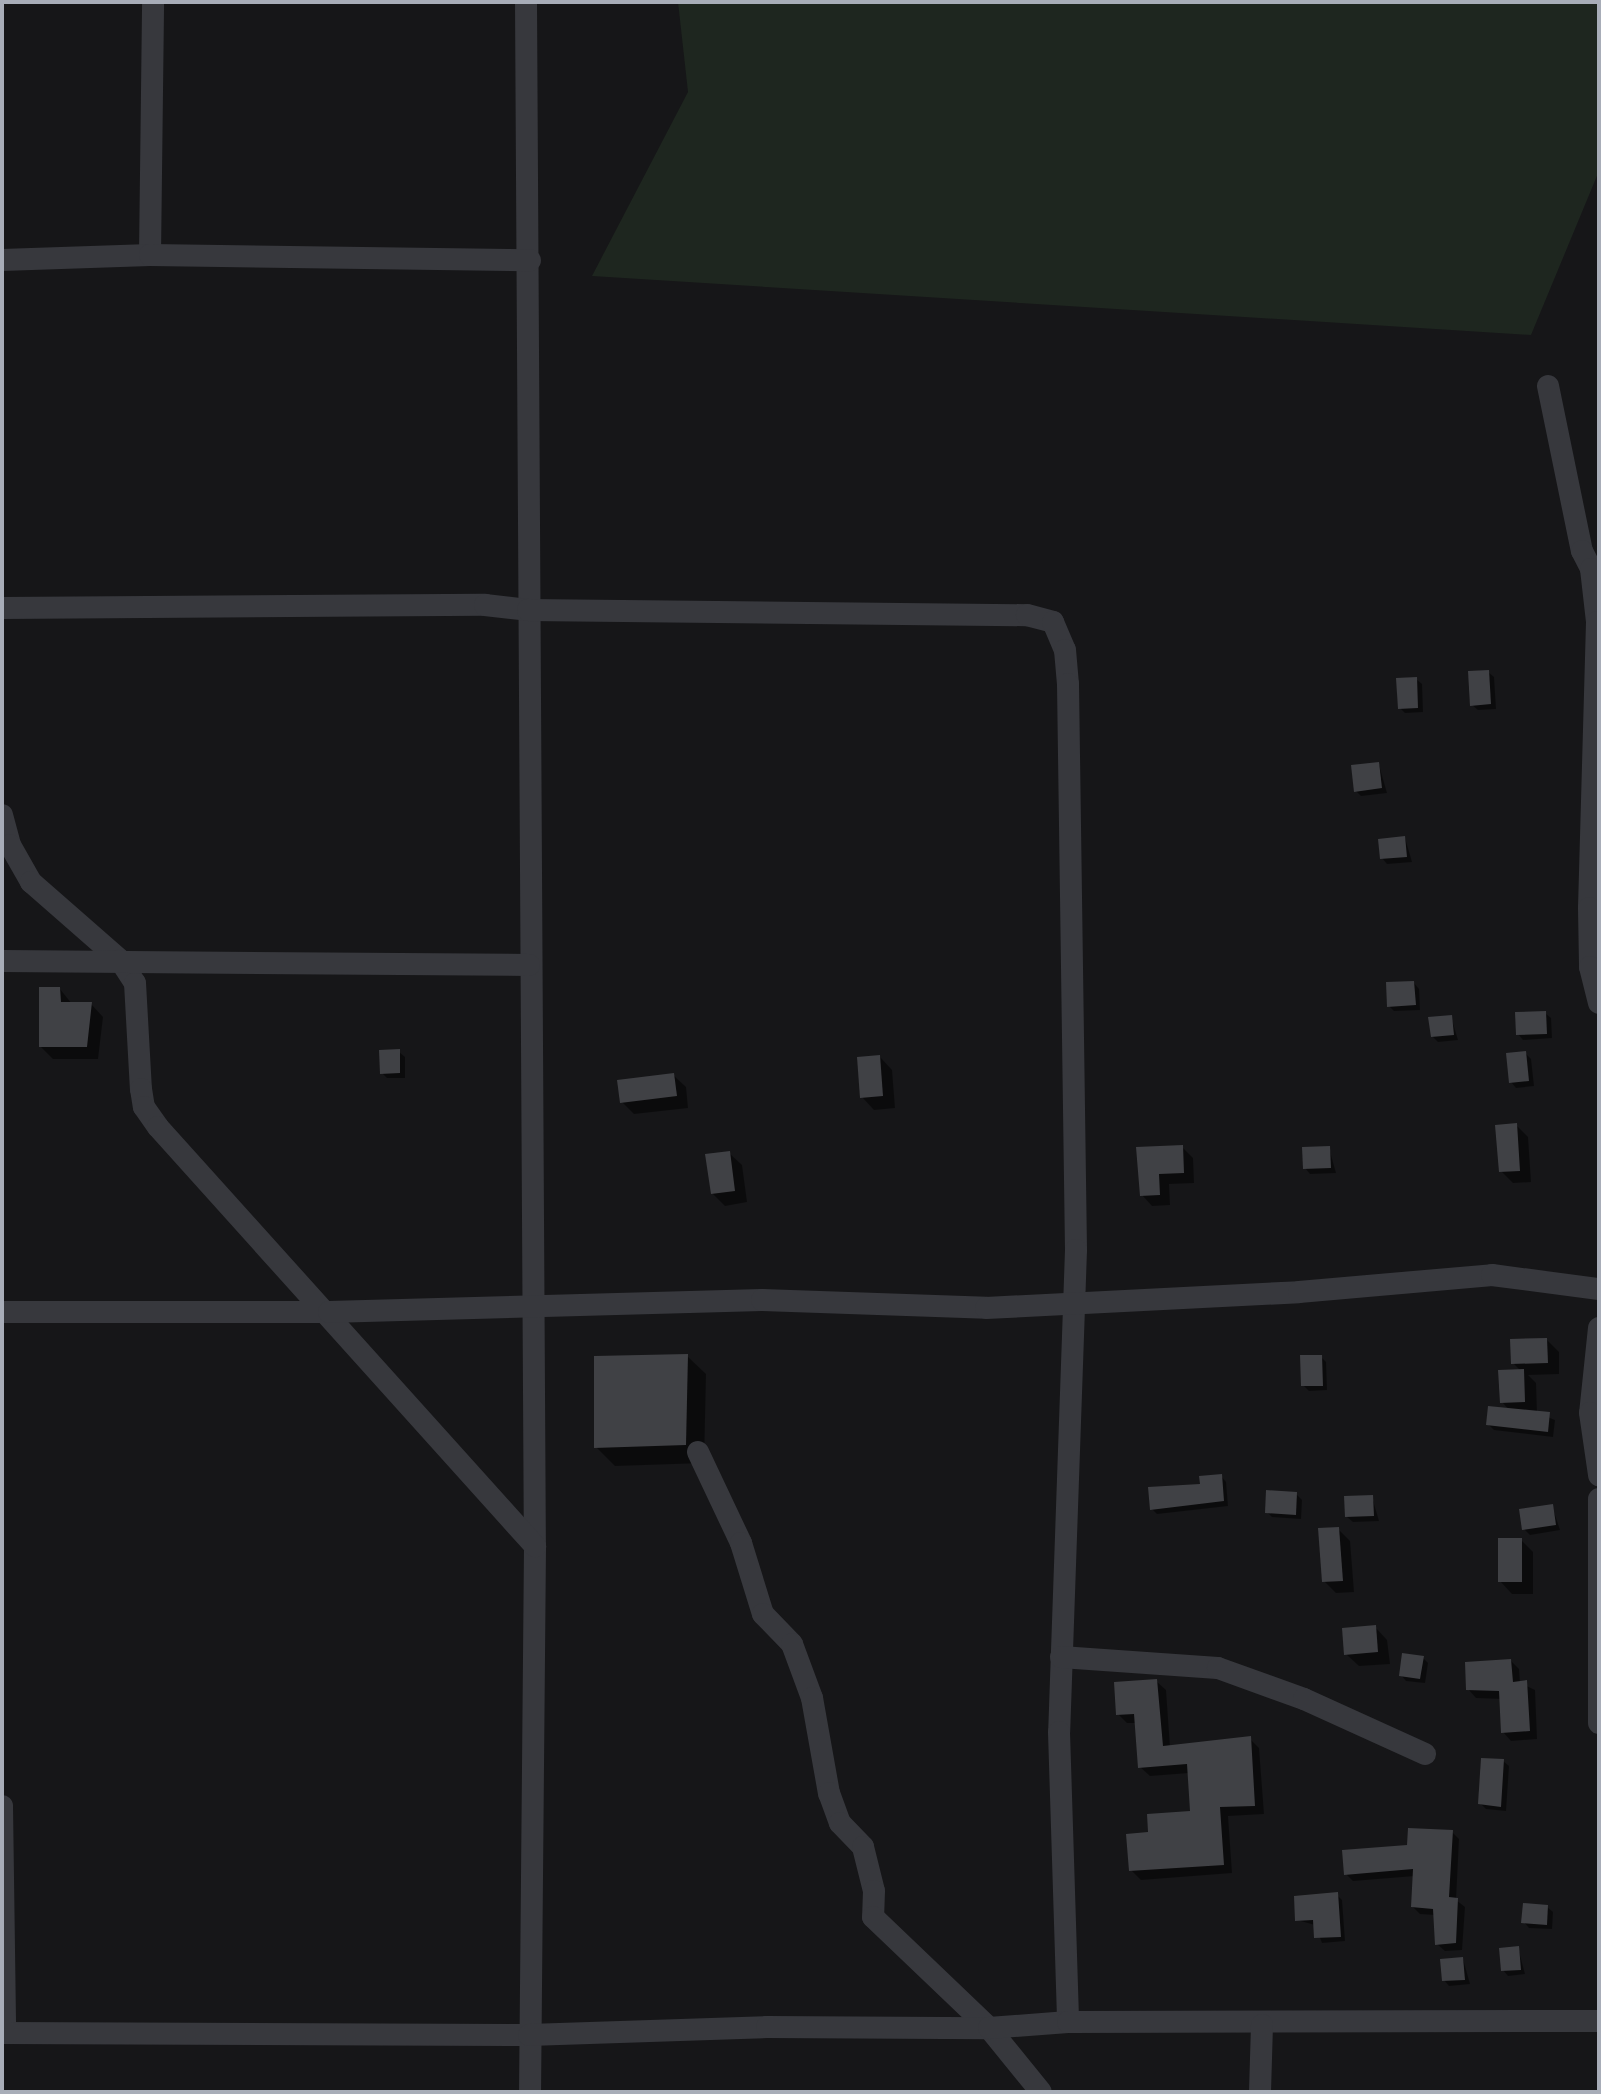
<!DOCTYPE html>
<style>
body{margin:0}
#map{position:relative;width:1601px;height:2094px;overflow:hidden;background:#161618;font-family:Jost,sans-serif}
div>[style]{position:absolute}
.green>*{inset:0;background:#1e261f}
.shadow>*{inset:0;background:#0007}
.building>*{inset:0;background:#404145}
.street>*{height:22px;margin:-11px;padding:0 11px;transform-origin:11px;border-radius:11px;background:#37383d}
span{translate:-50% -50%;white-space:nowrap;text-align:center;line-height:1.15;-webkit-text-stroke:6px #111113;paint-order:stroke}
.frame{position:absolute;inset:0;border:4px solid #a8adb8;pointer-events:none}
</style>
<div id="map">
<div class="green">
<div style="clip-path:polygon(678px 2px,1599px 2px,1599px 171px,1531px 335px,592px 276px,688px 92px)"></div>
</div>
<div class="shadow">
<div style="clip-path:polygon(1488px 672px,1494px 677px,1496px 709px,1478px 710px,1472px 705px)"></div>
<div style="clip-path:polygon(1416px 679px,1422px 684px,1423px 712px,1405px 713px,1400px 708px)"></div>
<div style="clip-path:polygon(1379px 765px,1387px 793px,1361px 796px,1356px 791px)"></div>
<div style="clip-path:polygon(1405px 838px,1412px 862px,1387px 864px,1382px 858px)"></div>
<div style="clip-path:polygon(1414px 983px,1419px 989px,1420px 1010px,1394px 1011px,1389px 1006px)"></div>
<div style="clip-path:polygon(60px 989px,72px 1004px,91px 1004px,103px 1017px,98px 1059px,53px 1059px,41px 1047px)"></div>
<div style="clip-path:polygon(1545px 1013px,1551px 1018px,1552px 1038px,1523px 1040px,1518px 1034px)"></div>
<div style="clip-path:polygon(1451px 1017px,1458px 1040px,1438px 1042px,1432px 1036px)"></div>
<div style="clip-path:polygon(399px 1052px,405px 1057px,405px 1078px,387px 1078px,382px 1073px)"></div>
<div style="clip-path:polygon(1525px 1053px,1531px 1059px,1534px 1086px,1516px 1088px,1511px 1082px)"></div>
<div style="clip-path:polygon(880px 1057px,892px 1070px,895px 1108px,874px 1110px,862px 1097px)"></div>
<div style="clip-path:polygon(673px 1075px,686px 1087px,688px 1108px,634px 1114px,622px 1102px)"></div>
<div style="clip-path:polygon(1516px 1125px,1528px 1137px,1531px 1182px,1513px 1183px,1501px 1171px)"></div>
<div style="clip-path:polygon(1182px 1147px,1193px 1158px,1194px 1183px,1169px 1184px,1170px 1205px,1152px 1206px,1142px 1195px,1138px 1149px)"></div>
<div style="clip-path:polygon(1329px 1148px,1336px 1173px,1310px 1174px,1305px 1168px)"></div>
<div style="clip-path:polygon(729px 1153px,742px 1165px,747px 1202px,725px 1206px,712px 1193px)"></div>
<div style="clip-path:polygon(1547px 1340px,1559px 1352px,1559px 1374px,1528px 1375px,1536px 1383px,1537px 1413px,1555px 1420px,1553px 1437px,1494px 1430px,1488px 1424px,1510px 1411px,1502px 1402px,1521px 1371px,1513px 1363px)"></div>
<div style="clip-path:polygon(687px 1356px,706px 1374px,704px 1463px,615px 1466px,596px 1447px)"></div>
<div style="clip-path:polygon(1321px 1357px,1326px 1362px,1327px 1390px,1309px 1391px,1303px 1385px)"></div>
<div style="clip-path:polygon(1221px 1476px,1226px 1482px,1228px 1506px,1157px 1514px,1152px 1509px)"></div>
<div style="clip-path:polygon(1296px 1494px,1302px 1500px,1301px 1519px,1272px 1517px,1267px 1512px)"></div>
<div style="clip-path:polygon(1372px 1497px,1379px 1521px,1353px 1522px,1347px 1517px)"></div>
<div style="clip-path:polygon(1552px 1506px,1560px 1530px,1530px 1535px,1524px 1529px)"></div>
<div style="clip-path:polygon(1338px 1529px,1350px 1541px,1354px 1592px,1336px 1593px,1324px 1581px)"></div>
<div style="clip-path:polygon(1521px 1540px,1533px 1552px,1533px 1594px,1512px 1594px,1500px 1581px)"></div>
<div style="clip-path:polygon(1375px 1627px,1387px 1640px,1390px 1664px,1359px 1666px,1346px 1654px)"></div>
<div style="clip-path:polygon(1423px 1658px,1428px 1663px,1425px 1683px,1406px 1681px,1401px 1675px)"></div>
<div style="clip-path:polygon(1511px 1661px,1519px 1669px,1520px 1683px,1535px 1690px,1537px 1739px,1511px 1741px,1503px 1732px,1502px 1699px,1476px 1698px,1468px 1689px)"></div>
<div style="clip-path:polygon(1156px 1681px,1166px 1690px,1170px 1747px,1250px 1739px,1259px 1748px,1264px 1814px,1228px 1816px,1232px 1873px,1141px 1880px,1131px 1870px,1150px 1834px,1192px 1813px,1189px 1773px,1150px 1776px,1140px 1767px,1137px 1723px,1127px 1723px,1118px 1714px)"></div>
<div style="clip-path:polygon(1503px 1761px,1509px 1766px,1506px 1811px,1486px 1809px,1480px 1803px)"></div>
<div style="clip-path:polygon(1452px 1832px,1459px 1839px,1456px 1900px,1465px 1907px,1462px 1950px,1445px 1951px,1437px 1944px,1435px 1915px,1420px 1914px,1413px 1907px,1415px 1876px,1353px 1881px,1346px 1874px)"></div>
<div style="clip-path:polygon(1337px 1895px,1342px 1900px,1345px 1941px,1322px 1943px,1315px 1925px,1297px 1920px)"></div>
<div style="clip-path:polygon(1547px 1907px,1553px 1912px,1552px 1929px,1529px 1928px,1524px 1922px)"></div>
<div style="clip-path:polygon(1518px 1948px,1525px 1974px,1508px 1976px,1503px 1970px)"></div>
<div style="clip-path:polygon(1463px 1959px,1470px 1984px,1449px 1986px,1444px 1980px)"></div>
</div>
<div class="building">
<div style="clip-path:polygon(1489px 670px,1491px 704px,1470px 706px,1468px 671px)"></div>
<div style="clip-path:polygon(1417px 677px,1418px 708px,1398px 709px,1396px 678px)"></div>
<div style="clip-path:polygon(1379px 762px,1382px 788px,1354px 792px,1351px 765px)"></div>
<div style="clip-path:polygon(1405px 836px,1407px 857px,1380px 859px,1378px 839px)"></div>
<div style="clip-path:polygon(1414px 981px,1416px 1005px,1387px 1007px,1386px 982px)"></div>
<div style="clip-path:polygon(39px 987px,60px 987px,61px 1002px,92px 1002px,87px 1047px,39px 1047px)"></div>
<div style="clip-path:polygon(1546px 1011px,1547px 1034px,1516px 1035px,1515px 1012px)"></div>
<div style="clip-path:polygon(1452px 1015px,1454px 1035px,1431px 1037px,1428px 1017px)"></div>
<div style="clip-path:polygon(400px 1049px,400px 1073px,380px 1074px,379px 1050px)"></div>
<div style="clip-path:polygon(1526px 1051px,1529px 1081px,1509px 1083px,1506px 1053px)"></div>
<div style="clip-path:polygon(880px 1055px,883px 1096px,860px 1098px,857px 1057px)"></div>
<div style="clip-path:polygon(674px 1073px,677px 1096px,620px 1103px,617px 1080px)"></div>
<div style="clip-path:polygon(1517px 1123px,1520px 1171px,1499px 1172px,1495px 1125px)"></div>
<div style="clip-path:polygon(1183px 1145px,1184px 1173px,1159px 1174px,1160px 1195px,1140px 1196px,1136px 1147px)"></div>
<div style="clip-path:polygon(1330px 1146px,1331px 1168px,1303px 1169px,1302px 1147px)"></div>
<div style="clip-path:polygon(730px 1151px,735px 1191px,711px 1194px,705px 1154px)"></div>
<div style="clip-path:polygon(1547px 1338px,1548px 1363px,1511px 1364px,1510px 1339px)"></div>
<div style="clip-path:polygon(688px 1354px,686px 1445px,594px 1448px,594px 1356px)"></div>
<div style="clip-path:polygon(1300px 1355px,1322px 1355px,1323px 1386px,1301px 1386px)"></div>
<div style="clip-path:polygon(1524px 1369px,1525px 1402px,1500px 1403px,1498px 1370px)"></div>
<div style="clip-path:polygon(1488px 1406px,1550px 1412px,1548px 1432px,1486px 1425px)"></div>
<div style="clip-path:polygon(1222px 1474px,1224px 1501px,1150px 1510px,1148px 1487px,1200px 1484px,1199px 1476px)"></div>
<div style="clip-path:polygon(1266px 1490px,1297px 1492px,1296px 1515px,1265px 1513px)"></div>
<div style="clip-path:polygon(1373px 1495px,1374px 1516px,1345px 1517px,1344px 1496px)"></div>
<div style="clip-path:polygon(1553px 1504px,1556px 1525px,1522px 1530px,1519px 1509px)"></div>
<div style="clip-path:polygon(1339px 1527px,1343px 1581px,1322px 1582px,1318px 1528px)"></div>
<div style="clip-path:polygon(1498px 1538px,1522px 1538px,1522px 1582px,1498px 1582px)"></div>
<div style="clip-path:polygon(1376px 1625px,1378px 1652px,1344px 1655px,1342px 1628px)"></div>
<div style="clip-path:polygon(1402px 1653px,1424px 1656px,1420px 1679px,1399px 1676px)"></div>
<div style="clip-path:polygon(1511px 1659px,1513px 1682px,1527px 1680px,1530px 1731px,1501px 1733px,1499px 1691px,1466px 1690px,1465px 1662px)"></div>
<div style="clip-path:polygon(1157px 1679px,1163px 1746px,1251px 1736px,1255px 1806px,1220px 1807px,1224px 1865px,1129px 1871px,1126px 1834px,1148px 1832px,1147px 1814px,1190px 1811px,1187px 1764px,1138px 1768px,1134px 1714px,1116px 1715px,1114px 1682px)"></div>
<div style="clip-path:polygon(1481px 1758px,1504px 1759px,1501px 1807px,1478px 1804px)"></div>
<div style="clip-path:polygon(1408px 1828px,1453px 1830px,1449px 1897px,1458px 1898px,1456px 1943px,1435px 1945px,1433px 1909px,1411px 1907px,1413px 1869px,1344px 1875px,1342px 1850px,1407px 1845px)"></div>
<div style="clip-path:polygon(1338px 1892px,1341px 1937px,1314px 1938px,1313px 1920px,1295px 1921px,1294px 1896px)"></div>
<div style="clip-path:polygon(1523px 1903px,1548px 1905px,1547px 1925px,1521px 1923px)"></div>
<div style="clip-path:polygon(1519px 1946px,1521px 1970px,1501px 1971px,1499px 1948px)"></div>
<div style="clip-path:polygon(1463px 1957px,1465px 1980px,1442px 1981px,1440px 1959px)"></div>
</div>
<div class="street">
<div style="left:526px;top:2px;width:1544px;rotate:89.67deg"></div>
<div style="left:535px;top:1546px;width:546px;rotate:90.52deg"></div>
<div style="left:150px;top:255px;width:253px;rotate:-89.3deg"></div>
<div style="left:2px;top:260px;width:148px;rotate:-1.9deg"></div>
<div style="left:150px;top:255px;width:380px;rotate:0.8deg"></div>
<div style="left:1548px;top:386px;width:168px;rotate:78.4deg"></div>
<div style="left:1582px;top:551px;width:20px;rotate:63deg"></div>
<div style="left:1591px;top:569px;width:53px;rotate:83.5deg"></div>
<div style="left:1597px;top:622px;width:286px;rotate:91.6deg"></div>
<div style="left:1589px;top:908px;width:59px;rotate:89deg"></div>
<div style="left:1590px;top:967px;width:37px;rotate:76deg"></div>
<div style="left:2px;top:608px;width:483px;rotate:-0.4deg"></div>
<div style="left:485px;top:605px;width:43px;rotate:6.6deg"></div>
<div style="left:528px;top:610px;width:499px;rotate:0.6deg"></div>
<div style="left:1027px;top:615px;width:27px;rotate:15deg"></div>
<div style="left:1053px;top:622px;width:30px;rotate:67deg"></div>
<div style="left:1065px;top:650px;width:34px;rotate:85deg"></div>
<div style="left:1068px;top:684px;width:566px;rotate:89.19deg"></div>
<div style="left:1076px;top:1250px;width:482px;rotate:92deg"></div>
<div style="left:1059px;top:1732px;width:290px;rotate:88.2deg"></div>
<div style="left:2px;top:815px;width:31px;rotate:75deg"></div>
<div style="left:10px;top:845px;width:43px;rotate:60.4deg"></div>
<div style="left:31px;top:882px;width:118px;rotate:41.2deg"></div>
<div style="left:120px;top:960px;width:27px;rotate:57deg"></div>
<div style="left:135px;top:983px;width:106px;rotate:86.8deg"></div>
<div style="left:141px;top:1089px;width:18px;rotate:81deg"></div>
<div style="left:144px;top:1107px;width:24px;rotate:55deg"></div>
<div style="left:158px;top:1127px;width:564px;rotate:48.02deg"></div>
<div style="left:2px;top:961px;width:527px;rotate:0.43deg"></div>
<div style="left:2px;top:1312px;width:327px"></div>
<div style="left:329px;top:1312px;width:433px;rotate:-1.6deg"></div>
<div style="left:762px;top:1300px;width:224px;rotate:2deg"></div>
<div style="left:986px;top:1308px;width:313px;rotate:-2.9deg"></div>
<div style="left:1299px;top:1292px;width:194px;rotate:-5deg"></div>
<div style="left:1492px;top:1275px;width:108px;rotate:7.5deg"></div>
<div style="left:1599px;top:1328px;width:85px;rotate:96deg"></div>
<div style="left:1590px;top:1413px;width:63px;rotate:81.7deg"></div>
<div style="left:698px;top:1452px;width:101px;rotate:64.7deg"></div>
<div style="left:741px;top:1543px;width:74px;rotate:72.8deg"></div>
<div style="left:763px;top:1614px;width:42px;rotate:46deg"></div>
<div style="left:792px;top:1644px;width:58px;rotate:69.7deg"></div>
<div style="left:812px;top:1698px;width:97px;rotate:79.9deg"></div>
<div style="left:829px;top:1793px;width:32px;rotate:70deg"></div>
<div style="left:840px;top:1823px;width:33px;rotate:46deg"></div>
<div style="left:863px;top:1847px;width:45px;rotate:76deg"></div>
<div style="left:874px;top:1891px;width:26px;rotate:92deg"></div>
<div style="left:873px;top:1917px;width:161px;rotate:43.7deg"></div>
<div style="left:989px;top:2028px;width:82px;rotate:50.9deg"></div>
<div style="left:1599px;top:1499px;width:224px;rotate:90deg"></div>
<div style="left:1061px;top:1657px;width:157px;rotate:4deg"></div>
<div style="left:1218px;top:1668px;width:91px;rotate:19.8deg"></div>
<div style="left:1304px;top:1699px;width:133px;rotate:24.4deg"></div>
<div style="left:2px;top:1806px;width:227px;rotate:89.2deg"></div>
<div style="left:2px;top:2033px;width:527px;rotate:0.22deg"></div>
<div style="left:529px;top:2035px;width:238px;rotate:-1.9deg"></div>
<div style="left:767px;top:2027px;width:222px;rotate:0.3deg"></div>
<div style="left:989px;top:2028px;width:79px;rotate:-4.3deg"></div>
<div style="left:1068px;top:2022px;width:531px;rotate:-0.11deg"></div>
<div style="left:1260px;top:2092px;width:67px;rotate:-88.3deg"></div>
</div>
<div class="frame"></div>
</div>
